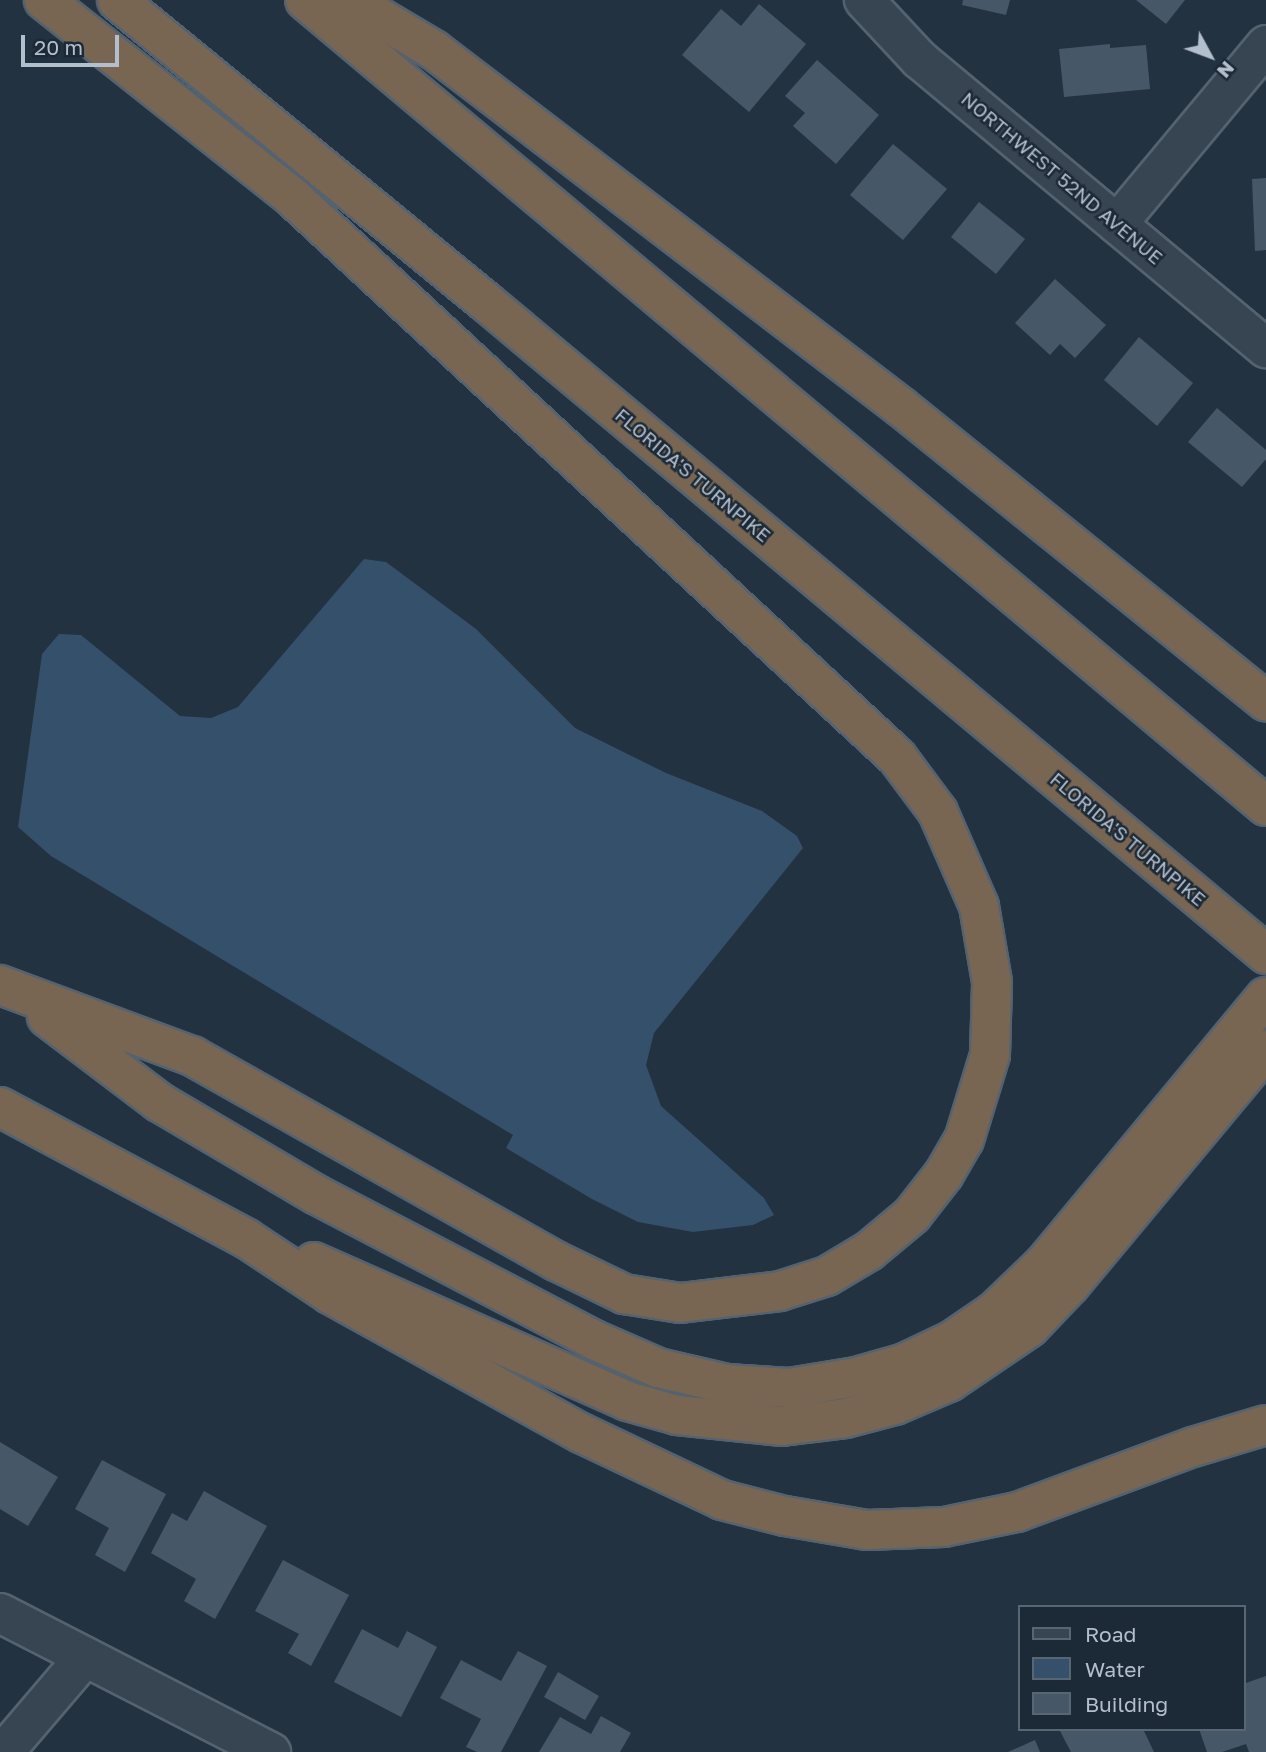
<!DOCTYPE html>
<style>
body{margin:0}
#map{position:relative;width:1266px;height:1752px;overflow:hidden;background:#223241;font-family:"Golos Text",sans-serif}
div>[style]{position:absolute}
.water>*{inset:0;background:#34506a}
.building>*{inset:0;background:#465868}
.roads{filter:drop-shadow(2px 0 #55626f) drop-shadow(-2px 0 #55626f) drop-shadow(0 2px #55626f) drop-shadow(0 -2px #55626f)}
.minor>*{height:38px;margin:-19px;padding:0 19px;transform-origin:19px;border-radius:19px;background:#374451}
.highway>*{height:38px;margin:-19px;padding:0 19px;transform-origin:19px;border-radius:19px;background:#786653}
span{translate:-50% -50%;white-space:nowrap;text-align:center;line-height:1.15;-webkit-text-stroke:5px #1c2936;paint-order:stroke}
.street-label{font-size:19px;color:#b3bfcc}
.legend{position:absolute;left:1018px;top:1605px;width:228px;height:126px;box-sizing:border-box;background:#1c2936;border:2px solid #586572;margin:0;padding:9px 12px;list-style:none;font-size:21px;color:#b3bfcc}
.legend li{display:flex;align-items:center;gap:14px;height:35px}
.legend b{width:35px;border:2px solid #586572}
.north{position:absolute;left:1175px;top:21px;width:70px;height:70px;-webkit-text-stroke:5px #1c2936;paint-order:stroke;rotate:131deg;font-size:19px;font-weight:700;line-height:28px;text-align:center;color:#b3bfcc}
.north::after{content:'';display:block;margin:auto;width:24px;height:32px;background:#b3bfcc;clip-path:polygon(50% 0,100% 100%,50% 72%,0 100%)}
.scale{position:absolute;left:21px;top:35px;width:98px;height:32px;box-sizing:border-box;border:4px solid #b3bfcc;border-top:0;padding-left:9px;font-size:21px;line-height:24px;white-space:nowrap;color:#b3bfcc;-webkit-text-stroke:5px #1c2936;paint-order:stroke}
</style>
<div id="map">
<div class="water">
<div style="clip-path:polygon(364px 559px,386px 562px,476px 629px,575px 728px,666px 773px,762px 811px,797px 836px,803px 848px,654px 1033px,646px 1065px,661px 1106px,764px 1198px,774px 1215px,753px 1225px,693px 1232px,638px 1222px,592px 1199px,506px 1148px,513px 1135px,51px 856px,18px 827px,42px 654px,59px 634px,81px 635px,180px 716px,211px 718px,238px 707px)"></div>
</div>
<div class="building">
<div style="clip-path:polygon(963px 0,1010px 0,1006px 15px,962px 5px)"></div>
<div style="clip-path:polygon(1136px 0,1185px 0,1166px 24px)"></div>
<div style="clip-path:polygon(759px 4px,806px 44px,749px 112px,682px 55px,721px 9px,741px 26px)"></div>
<div style="clip-path:polygon(1110px 44px,1110px 48px,1146px 45px,1150px 89px,1064px 97px,1059px 49px)"></div>
<div style="clip-path:polygon(817px 60px,879px 115px,836px 164px,793px 126px,805px 113px,785px 96px)"></div>
<div style="clip-path:polygon(893px 144px,947px 189px,903px 240px,850px 195px)"></div>
<div style="clip-path:polygon(1266px 178px,1266px 250px,1255px 251px,1252px 179px)"></div>
<div style="clip-path:polygon(979px 202px,1025px 239px,996px 274px,951px 237px)"></div>
<div style="clip-path:polygon(1055px 279px,1106px 325px,1075px 358px,1060px 344px,1050px 355px,1015px 323px)"></div>
<div style="clip-path:polygon(1139px 337px,1193px 383px,1157px 426px,1104px 380px)"></div>
<div style="clip-path:polygon(1217px 408px,1266px 450px,1266px 459px,1242px 487px,1188px 442px)"></div>
<div style="clip-path:polygon(0 1442px,58px 1477px,28px 1526px,0 1509px)"></div>
<div style="clip-path:polygon(102px 1460px,166px 1494px,125px 1572px,95px 1555px,109px 1528px,75px 1509px)"></div>
<div style="clip-path:polygon(204px 1491px,267px 1526px,215px 1619px,184px 1601px,196px 1579px,151px 1553px,172px 1513px,187px 1521px)"></div>
<div style="clip-path:polygon(283px 1560px,349px 1595px,311px 1666px,288px 1653px,299px 1634px,255px 1611px)"></div>
<div style="clip-path:polygon(362px 1629px,398px 1648px,407px 1631px,437px 1647px,401px 1717px,334px 1682px)"></div>
<div style="clip-path:polygon(518px 1651px,547px 1666px,501px 1752px,477px 1752px,466px 1747px,481px 1719px,440px 1698px,461px 1660px,501px 1681px)"></div>
<div style="clip-path:polygon(558px 1672px,599px 1696px,585px 1720px,544px 1697px)"></div>
<div style="clip-path:polygon(1266px 1676px,1266px 1752px,1249px 1752px,1246px 1744px,1222px 1752px,1207px 1752px,1199px 1729px,1243px 1729px,1243px 1684px)"></div>
<div style="clip-path:polygon(601px 1716px,631px 1733px,620px 1752px,539px 1752px,560px 1717px,591px 1734px)"></div>
<div style="clip-path:polygon(1063px 1729px,1143px 1729px,1154px 1752px,1071px 1752px,1060px 1731px)"></div>
<div style="clip-path:polygon(1035px 1740px,1040px 1752px,1008px 1752px)"></div>
</div>
<div class="roads">
<div class="minor">
<div style="left:864px;top:0;width:81px;rotate:47deg"></div>
<div style="left:919px;top:59px;width:452px;rotate:39.8deg"></div>
<div style="left:1117px;top:224px;width:233px;rotate:-50.2deg"></div>
<div style="left:0;top:1613px;width:305px;rotate:27.2deg"></div>
<div style="left:4px;top:1752px;width:125px;rotate:-49.5deg"></div>
</div>
<div class="highway">
<div style="left:117px;top:0;width:477px;rotate:39.3deg"></div>
<div style="left:486px;top:302px;width:1017px;rotate:39.89deg"></div>
<div style="left:305px;top:0;width:1254px;rotate:39.99deg"></div>
<div style="left:350px;top:0;width:98px;rotate:30.8deg"></div>
<div style="left:434px;top:50px;width:588px;rotate:37.4deg"></div>
<div style="left:901px;top:407px;width:469px;rotate:38.9deg"></div>
<div style="left:0;top:985px;width:205px;rotate:20.3deg"></div>
<div style="left:192px;top:1056px;width:418px;rotate:29.4deg"></div>
<div style="left:556px;top:1261px;width:76px;rotate:25.9deg"></div>
<div style="left:624px;top:1294px;width:57px;rotate:9.1deg"></div>
<div style="left:680px;top:1303px;width:101px;rotate:-6.8deg"></div>
<div style="left:780px;top:1291px;width:49px;rotate:-17.7deg"></div>
<div style="left:827px;top:1276px;width:49px;rotate:-30.8deg"></div>
<div style="left:869px;top:1251px;width:56px;rotate:-39.9deg"></div>
<div style="left:912px;top:1215px;width:52px;rotate:-52deg"></div>
<div style="left:944px;top:1174px;width:39px;rotate:-60deg"></div>
<div style="left:964px;top:1140px;width:89px;rotate:-73deg"></div>
<div style="left:990px;top:1055px;width:73px;rotate:-88.4deg"></div>
<div style="left:992px;top:982px;width:77px;rotate:-99.7deg"></div>
<div style="left:979px;top:906px;width:103px;rotate:-113.6deg"></div>
<div style="left:938px;top:812px;width:69px;rotate:-126.7deg"></div>
<div style="left:897px;top:757px;width:827px;rotate:-137.2deg"></div>
<div style="left:290px;top:195px;width:314px;rotate:-141.6deg"></div>
<div style="left:47px;top:1017px;width:141px;rotate:37.2deg"></div>
<div style="left:159px;top:1102px;width:183px;rotate:30.5deg"></div>
<div style="left:317px;top:1195px;width:313px;rotate:27.6deg"></div>
<div style="left:594px;top:1340px;width:70px;rotate:23.6deg"></div>
<div style="left:658px;top:1368px;width:71px;rotate:13.1deg"></div>
<div style="left:727px;top:1384px;width:62px;rotate:3.7deg"></div>
<div style="left:789px;top:1388px;width:68px;rotate:-9.3deg"></div>
<div style="left:856px;top:1377px;width:51px;rotate:-15.9deg"></div>
<div style="left:905px;top:1363px;width:53px;rotate:-25.6deg"></div>
<div style="left:953px;top:1340px;width:51px;rotate:-34.6deg"></div>
<div style="left:995px;top:1311px;width:68px;rotate:-43.8deg"></div>
<div style="left:1044px;top:1264px;width:347px;rotate:-50.3deg"></div>
<div style="left:0;top:1107px;width:280px;rotate:28.1deg"></div>
<div style="left:247px;top:1239px;width:100px;rotate:33.5deg"></div>
<div style="left:330px;top:1294px;width:287px;rotate:29deg"></div>
<div style="left:581px;top:1433px;width:156px;rotate:25.4deg"></div>
<div style="left:722px;top:1500px;width:65px;rotate:14.3deg"></div>
<div style="left:785px;top:1516px;width:83px;rotate:9.7deg"></div>
<div style="left:867px;top:1530px;width:77px;rotate:-2.2deg"></div>
<div style="left:944px;top:1527px;width:75px;rotate:-11.6deg"></div>
<div style="left:1017px;top:1512px;width:188px;rotate:-20.3deg"></div>
<div style="left:1193px;top:1447px;width:76px;rotate:-16.8deg"></div>
<div style="left:314px;top:1262px;width:342px;rotate:23.9deg"></div>
<div style="left:627px;top:1401px;width:52px;rotate:15.6deg"></div>
<div style="left:677px;top:1415px;width:106px;rotate:6deg"></div>
<div style="left:782px;top:1426px;width:64px;rotate:-7.1deg"></div>
<div style="left:846px;top:1418px;width:51px;rotate:-14.9deg"></div>
<div style="left:895px;top:1405px;width:59px;rotate:-23.1deg"></div>
<div style="left:949px;top:1382px;width:98px;rotate:-34.2deg"></div>
<div style="left:1030px;top:1327px;width:58px;rotate:-46.4deg"></div>
<div style="left:1070px;top:1285px;width:306px;rotate:-50.2deg"></div>
</div>
</div>
<div class="street-label">
<span style="left:1062px;top:178px;rotate:40deg">NORTHWEST 52ND AVENUE</span>
<span style="left:693px;top:475px;rotate:40deg">FLORIDA'S TURNPIKE</span>
<span style="left:1128px;top:839px;rotate:40deg">FLORIDA'S TURNPIKE</span>
</div>
<ul class="legend">
<li><b style="height:9px;background:#374451"></b>Road</li>
<li><b style="height:19px;background:#34506a"></b>Water</li>
<li><b style="height:19px;background:#465868"></b>Building</li>
</ul>
<div class="north">N</div>
<div class="scale">20 m</div>
</div>
